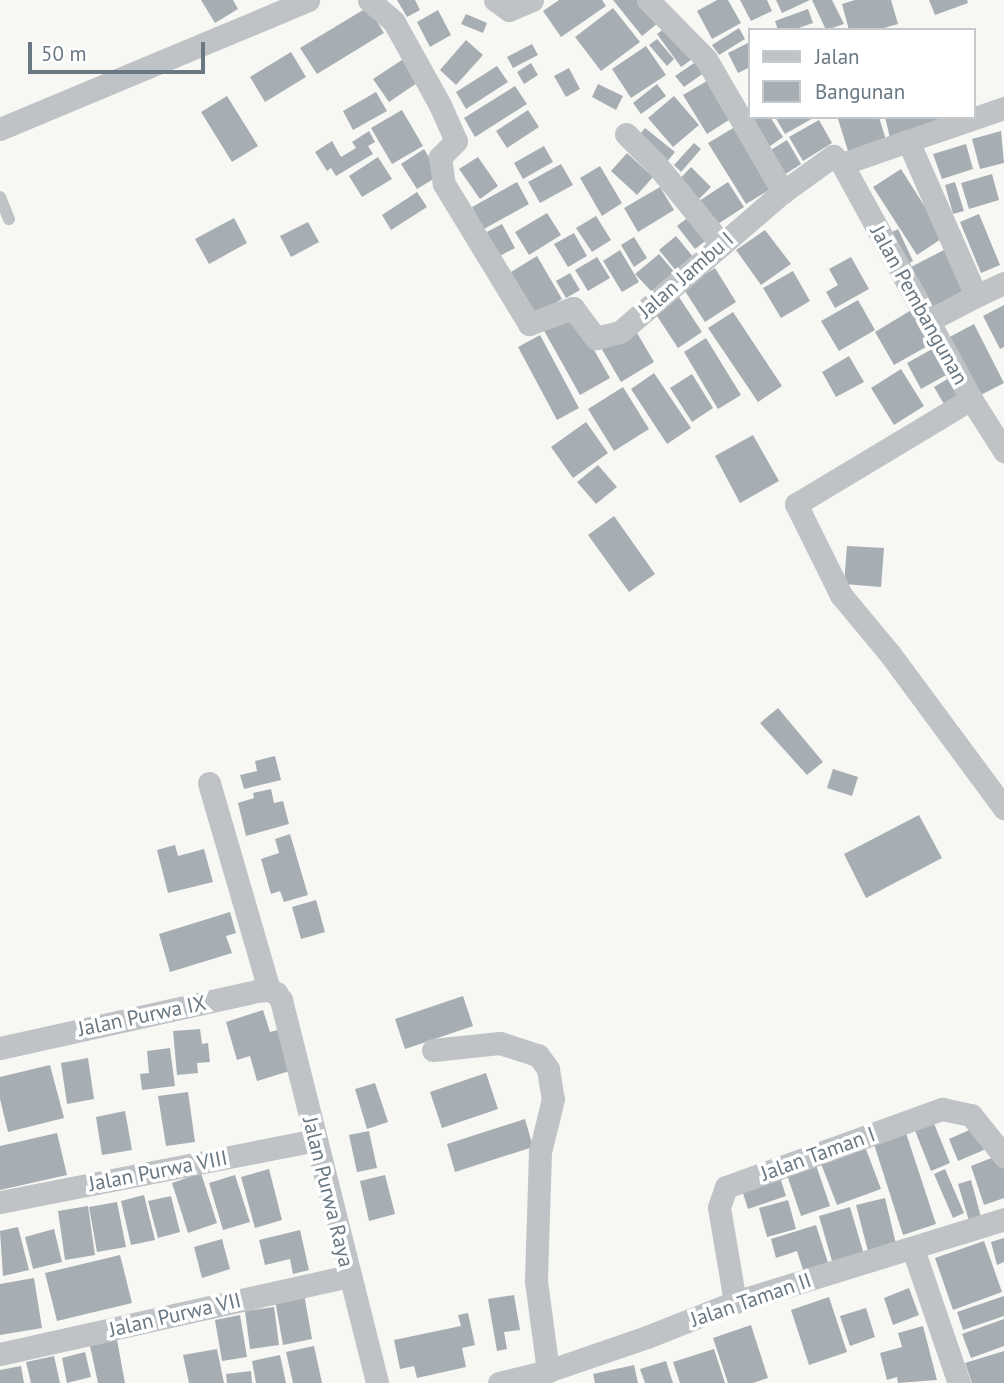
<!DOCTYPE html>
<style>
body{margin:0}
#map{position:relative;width:1004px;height:1383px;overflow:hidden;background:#f7f7f4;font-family:"PT Sans",sans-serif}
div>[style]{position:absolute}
.building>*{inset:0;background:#a7aeb3}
.lane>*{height:12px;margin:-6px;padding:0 6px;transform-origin:6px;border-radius:6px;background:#bfc3c6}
.street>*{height:23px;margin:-11.5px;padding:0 11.5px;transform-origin:11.5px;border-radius:11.5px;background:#bfc3c6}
span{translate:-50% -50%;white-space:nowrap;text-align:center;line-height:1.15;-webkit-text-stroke:7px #fff;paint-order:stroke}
.street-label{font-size:21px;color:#697883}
.legend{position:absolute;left:748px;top:28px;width:228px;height:91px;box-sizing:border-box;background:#fff;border:2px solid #c3c9cd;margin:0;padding:9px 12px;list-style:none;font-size:21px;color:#697883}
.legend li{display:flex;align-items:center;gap:14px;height:35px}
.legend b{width:35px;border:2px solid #c3c9cd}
.scale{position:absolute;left:28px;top:42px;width:177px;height:32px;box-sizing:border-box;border:4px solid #697883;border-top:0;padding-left:9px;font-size:21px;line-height:24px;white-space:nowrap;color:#697883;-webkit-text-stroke:5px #fff;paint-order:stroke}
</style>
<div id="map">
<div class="building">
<div style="clip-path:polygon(201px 0,233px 0,238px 9px,215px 23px)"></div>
<div style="clip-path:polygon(397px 0,415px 0,420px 10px,407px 17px)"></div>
<div style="clip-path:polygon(559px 0,602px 0,606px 6px,561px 37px,543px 11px)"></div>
<div style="clip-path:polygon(613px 0,640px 0,658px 23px,642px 36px)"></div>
<div style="clip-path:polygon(717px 0,728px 0,741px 23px,712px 39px,697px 11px)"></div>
<div style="clip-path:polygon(740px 0,767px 0,772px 11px,751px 21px)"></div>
<div style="clip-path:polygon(776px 0,810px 0,782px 13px)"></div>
<div style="clip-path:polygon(812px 0,832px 0,844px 24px,826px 30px)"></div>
<div style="clip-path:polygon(855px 0,891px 0,898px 24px,877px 30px,849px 30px,842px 4px)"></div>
<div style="clip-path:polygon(929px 0,967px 0,968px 3px,935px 15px)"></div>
<div style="clip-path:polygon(368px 7px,384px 33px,317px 74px,300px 48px)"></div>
<div style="clip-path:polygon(613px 8px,640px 42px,601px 71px,575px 37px)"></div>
<div style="clip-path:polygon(808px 9px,813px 23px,793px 30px,778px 30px,775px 21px)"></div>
<div style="clip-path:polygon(438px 10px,451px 35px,430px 47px,417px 22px)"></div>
<div style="clip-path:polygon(466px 14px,487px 23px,483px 33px,461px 24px)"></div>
<div style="clip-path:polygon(670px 24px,695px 57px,681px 67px,657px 34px)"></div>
<div style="clip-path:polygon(739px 28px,745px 39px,719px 55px,712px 45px)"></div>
<div style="clip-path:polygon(657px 39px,674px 59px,667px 66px,649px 45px)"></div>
<div style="clip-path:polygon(466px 40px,483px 55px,456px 85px,440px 70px)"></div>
<div style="clip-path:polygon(750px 42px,750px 67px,738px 73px,728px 53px)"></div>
<div style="clip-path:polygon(532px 44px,538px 55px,513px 68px,507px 57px)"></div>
<div style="clip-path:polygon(646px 46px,666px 75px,631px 98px,612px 69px)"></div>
<div style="clip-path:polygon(291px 52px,306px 77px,265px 102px,250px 77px)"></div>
<div style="clip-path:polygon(405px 58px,420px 81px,389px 102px,373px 79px)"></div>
<div style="clip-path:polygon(700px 59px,708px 70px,684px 87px,675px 76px)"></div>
<div style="clip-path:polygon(531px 63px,538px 75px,524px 84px,517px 72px)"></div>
<div style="clip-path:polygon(497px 66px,508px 82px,466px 109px,456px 92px)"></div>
<div style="clip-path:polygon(569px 68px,580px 89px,566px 97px,554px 76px)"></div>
<div style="clip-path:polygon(712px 78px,735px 116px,707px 134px,683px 95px)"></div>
<div style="clip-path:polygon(598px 84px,623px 96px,616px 110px,592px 97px)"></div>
<div style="clip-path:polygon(657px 84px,666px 96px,641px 114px,633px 103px)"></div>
<div style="clip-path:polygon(515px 86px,527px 104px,475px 137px,464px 118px)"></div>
<div style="clip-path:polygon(376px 92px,387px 111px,353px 130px,343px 111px)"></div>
<div style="clip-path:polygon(227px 96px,258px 146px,232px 162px,201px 112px)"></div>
<div style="clip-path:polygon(674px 96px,699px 125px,673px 147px,648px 118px)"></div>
<div style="clip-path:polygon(402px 110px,423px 146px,392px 164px,371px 128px)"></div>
<div style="clip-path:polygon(528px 110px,539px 127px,507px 148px,496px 131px)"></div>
<div style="clip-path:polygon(754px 117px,770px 117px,783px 137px,766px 149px,748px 121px)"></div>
<div style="clip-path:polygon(775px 117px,815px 117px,785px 134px)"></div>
<div style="clip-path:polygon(879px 117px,886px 140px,848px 151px,838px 119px)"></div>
<div style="clip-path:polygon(885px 117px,939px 117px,941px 126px,890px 138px)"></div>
<div style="clip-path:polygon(819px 120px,832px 143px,803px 161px,789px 137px)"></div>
<div style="clip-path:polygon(740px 124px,777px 185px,746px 204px,708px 143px)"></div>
<div style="clip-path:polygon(645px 128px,675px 152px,665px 164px,635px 140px)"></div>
<div style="clip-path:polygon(369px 131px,375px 142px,368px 146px,373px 154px,336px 176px,331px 168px,327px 171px,315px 152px,332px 141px,341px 157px,356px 148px,352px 142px)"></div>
<div style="clip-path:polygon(1001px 131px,1004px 163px,980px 169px,972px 139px)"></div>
<div style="clip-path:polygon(787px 140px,801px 164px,781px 177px,766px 153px)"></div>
<div style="clip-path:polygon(694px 143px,701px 149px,681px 172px,674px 165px)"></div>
<div style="clip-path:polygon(966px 144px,973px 169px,942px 179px,933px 154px)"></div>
<div style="clip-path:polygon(544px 146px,553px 162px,523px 179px,514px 163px)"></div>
<div style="clip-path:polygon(424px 149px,440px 175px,417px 189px,401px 164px)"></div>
<div style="clip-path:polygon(627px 153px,653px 177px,637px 195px,611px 171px)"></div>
<div style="clip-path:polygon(378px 157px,392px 179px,362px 197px,349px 176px)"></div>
<div style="clip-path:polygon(478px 157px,498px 186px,480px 199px,459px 169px)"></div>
<div style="clip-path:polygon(561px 164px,573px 185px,540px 203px,528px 182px)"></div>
<div style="clip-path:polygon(600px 166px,622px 203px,602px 216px,580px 178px)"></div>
<div style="clip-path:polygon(691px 167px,711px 187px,695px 203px,676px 183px)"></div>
<div style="clip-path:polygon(901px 169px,944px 237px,917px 255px,873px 187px)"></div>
<div style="clip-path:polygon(992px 174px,999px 200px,969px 209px,961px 183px)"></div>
<div style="clip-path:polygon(517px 182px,529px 204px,484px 229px,472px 207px)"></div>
<div style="clip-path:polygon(728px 182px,744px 207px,715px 226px,699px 201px)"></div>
<div style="clip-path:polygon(955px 182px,964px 211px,953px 214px,945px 185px)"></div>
<div style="clip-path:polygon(660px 187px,674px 210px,638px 232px,624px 208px)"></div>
<div style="clip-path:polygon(417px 192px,427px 207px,391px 230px,382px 215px)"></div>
<div style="clip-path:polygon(547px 213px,561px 235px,529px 255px,515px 232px)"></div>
<div style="clip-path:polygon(979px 214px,1000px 265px,981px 273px,960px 222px)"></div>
<div style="clip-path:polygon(596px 216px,611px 240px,592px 252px,576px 228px)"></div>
<div style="clip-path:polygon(690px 216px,708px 239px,695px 249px,677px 226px)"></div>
<div style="clip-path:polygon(234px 218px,247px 243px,209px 264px,195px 239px)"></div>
<div style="clip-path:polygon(308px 222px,319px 242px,291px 257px,280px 236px)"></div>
<div style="clip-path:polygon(502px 224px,515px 248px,494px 259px,481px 235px)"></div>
<div style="clip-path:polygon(898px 229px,913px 261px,900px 268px,884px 236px)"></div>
<div style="clip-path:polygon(765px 230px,791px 264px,761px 285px,736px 250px)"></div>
<div style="clip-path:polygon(574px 233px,587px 256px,568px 267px,554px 244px)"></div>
<div style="clip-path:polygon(676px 236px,694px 258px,677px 272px,659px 250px)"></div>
<div style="clip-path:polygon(634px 237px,647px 258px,634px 267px,621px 245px)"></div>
<div style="clip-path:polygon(946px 249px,970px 293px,929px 315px,905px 270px)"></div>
<div style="clip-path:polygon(620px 250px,639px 282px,622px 292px,603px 261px)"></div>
<div style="clip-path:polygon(659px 254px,676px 274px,653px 293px,635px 274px)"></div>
<div style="clip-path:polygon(537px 256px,562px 299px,531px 317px,506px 275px)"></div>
<div style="clip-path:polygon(597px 257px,610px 278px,588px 291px,575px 270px)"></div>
<div style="clip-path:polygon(851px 257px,869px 289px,835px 308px,826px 292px,838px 285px,829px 269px)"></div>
<div style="clip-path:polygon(715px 268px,736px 302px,705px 322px,683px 288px)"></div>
<div style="clip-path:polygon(793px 271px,810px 301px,781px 318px,763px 288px)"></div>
<div style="clip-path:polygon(570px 273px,580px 290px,566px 298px,556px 281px)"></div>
<div style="clip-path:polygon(679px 297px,702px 332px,678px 348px,655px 313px)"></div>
<div style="clip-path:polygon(858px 300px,875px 330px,839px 351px,821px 321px)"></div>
<div style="clip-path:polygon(1004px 305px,1004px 347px,1000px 349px,983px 316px)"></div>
<div style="clip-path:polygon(913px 309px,933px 343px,894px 365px,875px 332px)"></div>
<div style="clip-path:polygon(572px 311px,610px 378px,580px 395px,542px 327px)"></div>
<div style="clip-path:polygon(733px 312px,782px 386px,758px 402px,708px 328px)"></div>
<div style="clip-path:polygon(974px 324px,1004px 383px,973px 399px,942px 341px)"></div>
<div style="clip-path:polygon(633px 326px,654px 362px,621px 382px,600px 346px)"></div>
<div style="clip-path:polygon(540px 335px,579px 408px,557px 420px,518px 347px)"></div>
<div style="clip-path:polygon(706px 338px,741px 395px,718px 409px,684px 352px)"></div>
<div style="clip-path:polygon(934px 348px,948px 374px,921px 389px,907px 363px)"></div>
<div style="clip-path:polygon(849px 356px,864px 382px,836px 397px,822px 372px)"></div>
<div style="clip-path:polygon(901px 369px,924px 406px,894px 425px,871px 388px)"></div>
<div style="clip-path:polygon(654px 373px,691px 428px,667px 444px,631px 389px)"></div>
<div style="clip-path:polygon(692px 374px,713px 408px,692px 422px,670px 388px)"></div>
<div style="clip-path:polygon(949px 378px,959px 395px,944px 404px,934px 387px)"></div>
<div style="clip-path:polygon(623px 387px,649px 429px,614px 451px,588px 409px)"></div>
<div style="clip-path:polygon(586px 422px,608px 453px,573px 478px,551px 447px)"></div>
<div style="clip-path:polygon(753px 435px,779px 481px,740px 503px,715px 456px)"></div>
<div style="clip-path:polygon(598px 465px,617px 487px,596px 504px,577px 482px)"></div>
<div style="clip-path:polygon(614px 516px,655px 574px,629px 592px,588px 535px)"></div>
<div style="clip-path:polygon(847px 546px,884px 548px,881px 587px,844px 584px)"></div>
<div style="clip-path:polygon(778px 708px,823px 762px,807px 775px,760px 723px)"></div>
<div style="clip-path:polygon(275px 756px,281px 780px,244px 789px,240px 775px,257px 771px,255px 761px)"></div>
<div style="clip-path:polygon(833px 769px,858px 777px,852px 796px,827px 788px)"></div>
<div style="clip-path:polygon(271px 789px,274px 803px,283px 801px,289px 824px,246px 836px,238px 803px,254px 798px,253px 793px)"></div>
<div style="clip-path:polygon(919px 815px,942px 858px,866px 898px,844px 854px)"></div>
<div style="clip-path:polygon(290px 834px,308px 895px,284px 902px,280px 891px,271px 894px,261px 859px,279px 853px,275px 839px)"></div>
<div style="clip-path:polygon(175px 845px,178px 856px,204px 849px,213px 882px,168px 893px,157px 850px)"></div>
<div style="clip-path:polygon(316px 900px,325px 932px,301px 939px,292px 907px)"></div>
<div style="clip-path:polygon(230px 912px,236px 933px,226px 936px,232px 953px,170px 972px,159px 934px)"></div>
<div style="clip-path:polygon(463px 996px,473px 1026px,405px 1049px,395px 1019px)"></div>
<div style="clip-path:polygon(263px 1010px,270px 1032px,281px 1029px,293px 1070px,257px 1081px,250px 1056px,237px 1060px,226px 1022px)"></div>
<div style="clip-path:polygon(200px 1029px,202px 1044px,208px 1043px,210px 1062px,197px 1063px,198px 1073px,177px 1075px,173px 1031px)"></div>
<div style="clip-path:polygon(170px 1048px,175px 1086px,142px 1090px,140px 1074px,149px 1073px,147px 1051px)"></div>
<div style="clip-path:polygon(88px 1058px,94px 1099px,67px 1104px,61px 1063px)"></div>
<div style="clip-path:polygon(50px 1065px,64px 1118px,8px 1132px,0 1099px,0 1077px)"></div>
<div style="clip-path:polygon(486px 1073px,498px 1109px,442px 1128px,430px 1092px)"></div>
<div style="clip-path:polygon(375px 1083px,388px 1122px,367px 1129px,355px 1089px)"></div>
<div style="clip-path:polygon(188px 1092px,195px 1142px,166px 1146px,158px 1096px)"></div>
<div style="clip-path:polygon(125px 1111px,132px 1150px,102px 1155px,96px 1117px)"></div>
<div style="clip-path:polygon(931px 1116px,950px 1163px,931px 1171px,912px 1123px)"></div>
<div style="clip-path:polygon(525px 1119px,533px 1147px,455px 1172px,447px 1144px)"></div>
<div style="clip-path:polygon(974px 1128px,984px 1150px,958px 1161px,949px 1139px)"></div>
<div style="clip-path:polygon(905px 1130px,936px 1224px,903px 1235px,873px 1141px)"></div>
<div style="clip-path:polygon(369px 1131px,377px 1168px,357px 1172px,349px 1135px)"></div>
<div style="clip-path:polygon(57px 1133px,67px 1175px,0 1190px,0 1146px)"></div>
<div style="clip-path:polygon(864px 1144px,881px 1189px,837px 1205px,820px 1161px)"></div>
<div style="clip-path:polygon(999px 1155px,1004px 1169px,1004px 1198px,984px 1205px,971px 1166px)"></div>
<div style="clip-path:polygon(815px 1162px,830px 1206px,801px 1216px,786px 1172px)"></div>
<div style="clip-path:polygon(269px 1169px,282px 1220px,255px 1228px,241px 1177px)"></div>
<div style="clip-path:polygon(945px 1169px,964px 1213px,953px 1218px,934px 1174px)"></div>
<div style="clip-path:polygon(201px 1173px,217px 1223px,188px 1233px,172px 1183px)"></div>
<div style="clip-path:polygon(779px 1174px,786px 1196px,748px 1209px,741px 1187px)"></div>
<div style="clip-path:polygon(235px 1175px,250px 1222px,223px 1230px,209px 1183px)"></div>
<div style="clip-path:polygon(385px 1175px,395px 1214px,369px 1221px,360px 1181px)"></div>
<div style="clip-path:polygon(971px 1180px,981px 1217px,969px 1221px,958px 1184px)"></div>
<div style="clip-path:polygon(144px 1195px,155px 1240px,131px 1245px,121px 1201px)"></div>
<div style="clip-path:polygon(171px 1196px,180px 1232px,158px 1238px,148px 1201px)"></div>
<div style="clip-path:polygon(885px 1198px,897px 1248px,869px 1255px,856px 1205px)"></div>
<div style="clip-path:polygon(788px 1200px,796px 1229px,767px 1237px,759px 1208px)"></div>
<div style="clip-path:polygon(117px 1202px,126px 1247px,97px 1252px,89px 1207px)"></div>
<div style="clip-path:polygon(88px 1206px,95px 1255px,65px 1260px,58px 1211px)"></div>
<div style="clip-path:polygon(850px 1207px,865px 1258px,834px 1268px,819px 1216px)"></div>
<div style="clip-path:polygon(816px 1225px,830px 1269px,805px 1276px,797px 1251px,776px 1258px,771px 1239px)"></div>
<div style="clip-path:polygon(18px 1227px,29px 1270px,3px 1276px,0 1231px)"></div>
<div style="clip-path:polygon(54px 1229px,62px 1262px,33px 1269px,25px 1237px)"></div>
<div style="clip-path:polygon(300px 1230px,309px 1270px,293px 1274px,290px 1259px,265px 1265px,259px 1240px)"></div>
<div style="clip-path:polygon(1004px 1238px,1004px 1262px,997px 1265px,991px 1242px)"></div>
<div style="clip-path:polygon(222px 1239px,230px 1269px,202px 1278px,194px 1247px)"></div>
<div style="clip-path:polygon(984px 1241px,1002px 1292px,953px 1310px,935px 1258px)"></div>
<div style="clip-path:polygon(120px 1255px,132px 1303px,57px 1321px,45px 1273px)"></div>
<div style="clip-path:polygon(34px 1278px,42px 1328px,0 1335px,0 1284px)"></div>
<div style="clip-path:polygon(909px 1288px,919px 1315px,893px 1325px,884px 1298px)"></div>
<div style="clip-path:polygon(304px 1294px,312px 1339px,283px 1345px,275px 1300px)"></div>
<div style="clip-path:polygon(514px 1295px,520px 1330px,504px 1332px,507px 1349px,497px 1351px,488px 1299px)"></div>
<div style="clip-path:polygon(1004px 1296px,1004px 1316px,963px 1330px,957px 1312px)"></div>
<div style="clip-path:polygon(829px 1297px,847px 1352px,809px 1365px,791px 1310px)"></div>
<div style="clip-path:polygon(274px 1307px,279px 1345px,250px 1349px,245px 1311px)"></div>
<div style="clip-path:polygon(866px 1308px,875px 1337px,850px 1346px,840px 1316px)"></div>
<div style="clip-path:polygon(468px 1313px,475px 1345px,462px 1348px,466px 1367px,417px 1378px,414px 1366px,400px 1369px,394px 1340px,461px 1326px,458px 1315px)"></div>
<div style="clip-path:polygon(240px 1315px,247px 1357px,222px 1361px,215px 1320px)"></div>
<div style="clip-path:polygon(1004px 1319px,1004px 1346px,971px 1358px,962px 1334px)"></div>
<div style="clip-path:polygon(751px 1325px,768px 1378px,753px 1383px,728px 1383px,713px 1338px)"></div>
<div style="clip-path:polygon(923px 1326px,937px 1380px,898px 1383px,897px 1377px,887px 1380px,880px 1353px,902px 1347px,898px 1333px)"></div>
<div style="clip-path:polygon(117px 1340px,125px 1383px,98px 1383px,90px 1346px)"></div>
<div style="clip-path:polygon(314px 1346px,322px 1383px,293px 1383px,286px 1352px)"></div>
<div style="clip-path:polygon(217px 1349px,224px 1383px,189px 1383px,183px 1355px)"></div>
<div style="clip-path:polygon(714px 1349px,725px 1383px,680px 1383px,673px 1362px)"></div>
<div style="clip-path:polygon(1004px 1351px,1004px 1383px,972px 1383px,965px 1363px)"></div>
<div style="clip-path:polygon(85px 1352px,91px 1377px,67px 1383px,62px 1358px)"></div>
<div style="clip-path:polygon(280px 1355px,286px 1383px,256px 1383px,252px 1361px)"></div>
<div style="clip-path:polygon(54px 1356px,60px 1383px,31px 1383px,26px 1362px)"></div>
<div style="clip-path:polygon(666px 1361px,673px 1383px,645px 1383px,640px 1369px)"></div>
<div style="clip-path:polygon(634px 1365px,638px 1383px,595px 1383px,593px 1374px)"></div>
<div style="clip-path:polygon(21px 1366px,24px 1383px,0 1383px,0 1370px)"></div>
<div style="clip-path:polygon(251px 1371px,252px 1383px,227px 1383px,226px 1374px)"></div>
</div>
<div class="lane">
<div style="left:0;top:197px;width:24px;rotate:68deg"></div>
</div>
<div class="street">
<div style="left:369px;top:0;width:33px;rotate:41deg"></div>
<div style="left:394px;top:22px;width:95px;rotate:61deg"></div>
<div style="left:440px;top:105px;width:39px;rotate:66deg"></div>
<div style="left:456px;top:141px;width:23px;rotate:135deg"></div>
<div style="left:440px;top:157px;width:27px;rotate:82deg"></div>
<div style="left:444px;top:184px;width:164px;rotate:58.7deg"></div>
<div style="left:529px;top:324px;width:47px;rotate:-20deg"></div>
<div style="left:573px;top:308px;width:38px;rotate:53deg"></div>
<div style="left:596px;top:338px;width:25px;rotate:-14deg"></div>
<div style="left:620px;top:332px;width:215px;rotate:-40.7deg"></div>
<div style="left:783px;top:192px;width:62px;rotate:-35.8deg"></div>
<div style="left:833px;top:156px;width:12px;rotate:42deg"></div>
<div style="left:842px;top:164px;width:268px;rotate:61.2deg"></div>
<div style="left:971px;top:399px;width:62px;rotate:57.6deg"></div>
<div style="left:495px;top:0;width:17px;rotate:36deg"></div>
<div style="left:509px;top:10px;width:25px;rotate:-23deg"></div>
<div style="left:648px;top:0;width:83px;rotate:45.5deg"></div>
<div style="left:706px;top:59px;width:154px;rotate:59.9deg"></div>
<div style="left:0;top:129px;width:334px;rotate:-22.7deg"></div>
<div style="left:626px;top:134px;width:42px;rotate:45deg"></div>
<div style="left:656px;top:164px;width:104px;rotate:50.8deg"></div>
<div style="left:908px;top:141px;width:102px;rotate:-19deg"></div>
<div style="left:842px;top:164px;width:70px;rotate:-19.2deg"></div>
<div style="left:908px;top:141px;width:169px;rotate:66.3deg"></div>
<div style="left:976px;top:296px;width:31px;rotate:-25deg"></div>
<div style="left:928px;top:321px;width:54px;rotate:-27.5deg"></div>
<div style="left:971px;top:399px;width:204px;rotate:149deg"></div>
<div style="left:796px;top:504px;width:102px;rotate:63.7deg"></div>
<div style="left:841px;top:595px;width:77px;rotate:50.3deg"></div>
<div style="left:890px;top:654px;width:192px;rotate:53.5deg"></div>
<div style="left:209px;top:783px;width:216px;rotate:73.8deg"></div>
<div style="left:0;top:1048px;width:263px;rotate:-12.5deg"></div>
<div style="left:257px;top:991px;width:12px;rotate:-5deg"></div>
<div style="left:269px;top:990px;width:8px;rotate:23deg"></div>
<div style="left:276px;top:993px;width:9px;rotate:54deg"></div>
<div style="left:281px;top:1000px;width:395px;rotate:75.9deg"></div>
<div style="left:433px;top:1050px;width:67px;rotate:-6deg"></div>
<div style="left:500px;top:1043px;width:40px;rotate:18deg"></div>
<div style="left:538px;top:1055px;width:17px;rotate:54deg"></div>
<div style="left:548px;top:1069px;width:30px;rotate:81deg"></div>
<div style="left:553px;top:1099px;width:55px;rotate:103.8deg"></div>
<div style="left:540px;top:1152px;width:129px;rotate:91.8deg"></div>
<div style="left:536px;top:1281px;width:91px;rotate:82.4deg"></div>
<div style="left:0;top:1202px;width:321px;rotate:-11.1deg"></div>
<div style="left:913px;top:1249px;width:142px;rotate:71.1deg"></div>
<div style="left:735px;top:1302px;width:96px;rotate:-99.6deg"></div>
<div style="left:719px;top:1207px;width:21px;rotate:-71deg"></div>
<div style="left:726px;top:1187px;width:230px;rotate:-19.9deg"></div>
<div style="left:942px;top:1109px;width:30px;rotate:12deg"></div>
<div style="left:971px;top:1115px;width:53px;rotate:51.2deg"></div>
<div style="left:0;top:1354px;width:359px;rotate:-12.6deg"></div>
<div style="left:499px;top:1383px;width:50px;rotate:-13.8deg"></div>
<div style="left:548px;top:1371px;width:105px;rotate:-19deg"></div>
<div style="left:647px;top:1337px;width:95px;rotate:-21.7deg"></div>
<div style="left:735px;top:1302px;width:282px;rotate:-17.1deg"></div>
</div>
<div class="street-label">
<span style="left:686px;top:275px;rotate:-41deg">Jalan Jambu I</span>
<span style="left:919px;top:305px;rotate:61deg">Jalan Pembangunan</span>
<span style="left:142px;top:1016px;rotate:-12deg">Jalan Purwa IX</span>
<span style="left:818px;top:1154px;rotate:-20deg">Jalan Taman I</span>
<span style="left:158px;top:1171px;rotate:-11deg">Jalan Purwa VIII</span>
<span style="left:328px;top:1192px;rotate:76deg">Jalan Purwa Raya</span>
<span style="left:751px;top:1300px;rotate:-19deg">Jalan Taman II</span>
<span style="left:175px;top:1315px;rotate:-13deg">Jalan Purwa VII</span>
</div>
<ul class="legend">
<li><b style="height:9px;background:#bfc3c6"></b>Jalan</li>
<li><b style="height:19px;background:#a7aeb3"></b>Bangunan</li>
</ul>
<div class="scale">50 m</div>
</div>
